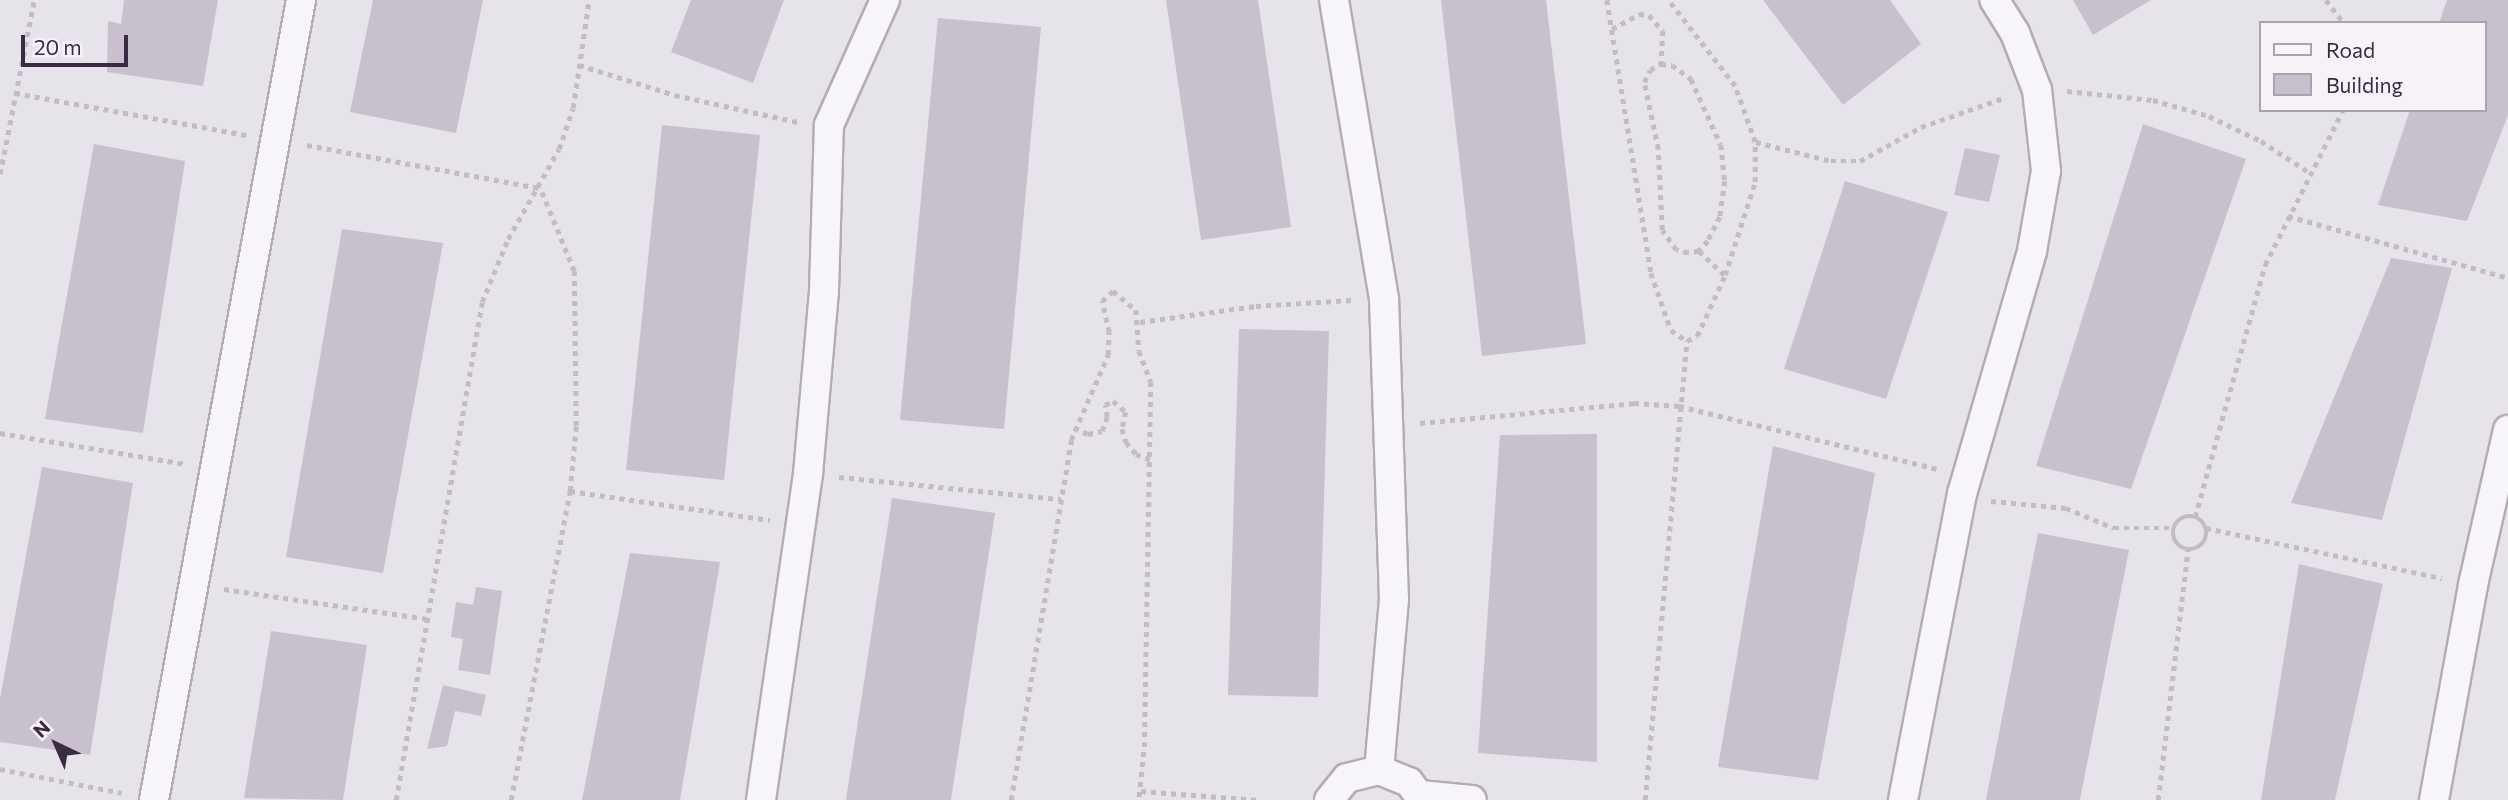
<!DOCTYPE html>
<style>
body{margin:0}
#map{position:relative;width:2508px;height:800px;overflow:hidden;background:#e7e3ea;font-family:Commissioner,sans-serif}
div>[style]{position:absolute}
.building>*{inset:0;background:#c8c0cd}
.path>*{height:4.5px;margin-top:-2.25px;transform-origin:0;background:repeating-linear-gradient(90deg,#c2bcc6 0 5px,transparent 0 10px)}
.path>.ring{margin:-2.25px;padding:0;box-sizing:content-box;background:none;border:4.5px solid #c2bcc6;border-radius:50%}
.roads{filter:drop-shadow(2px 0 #b3acb8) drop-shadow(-2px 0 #b3acb8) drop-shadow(0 2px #b3acb8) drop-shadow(0 -2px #b3acb8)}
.street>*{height:28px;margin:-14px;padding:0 14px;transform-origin:14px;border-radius:14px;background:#f7f5f9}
span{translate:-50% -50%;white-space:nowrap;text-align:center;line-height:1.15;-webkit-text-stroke:6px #f6f2f8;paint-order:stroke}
.legend{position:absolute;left:2259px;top:21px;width:228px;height:91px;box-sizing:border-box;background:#f6f2f8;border:2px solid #aba2af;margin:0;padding:9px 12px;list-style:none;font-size:21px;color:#3a2b42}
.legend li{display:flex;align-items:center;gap:14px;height:35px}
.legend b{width:35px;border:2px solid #aba2af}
.north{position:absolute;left:21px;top:709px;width:70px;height:70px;-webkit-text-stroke:5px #f6f2f8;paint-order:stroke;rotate:316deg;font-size:19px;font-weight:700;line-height:28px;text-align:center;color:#3a2b42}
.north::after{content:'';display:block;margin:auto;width:24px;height:32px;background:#3a2b42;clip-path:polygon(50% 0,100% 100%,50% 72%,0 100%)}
.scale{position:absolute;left:21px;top:35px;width:107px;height:32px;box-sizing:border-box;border:4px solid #3a2b42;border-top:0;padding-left:9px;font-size:21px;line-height:24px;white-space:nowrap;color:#3a2b42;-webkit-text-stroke:5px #f6f2f8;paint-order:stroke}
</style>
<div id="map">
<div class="building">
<div style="clip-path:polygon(124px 0,218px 0,203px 86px,107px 72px,108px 21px,121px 24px)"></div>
<div style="clip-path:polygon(373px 0,483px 0,456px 133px,350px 112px)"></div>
<div style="clip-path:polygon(691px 0,784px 0,753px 83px,671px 52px)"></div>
<div style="clip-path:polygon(1166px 0,1258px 0,1291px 227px,1201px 240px)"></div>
<div style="clip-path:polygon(1441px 0,1546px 0,1586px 344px,1482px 356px)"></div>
<div style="clip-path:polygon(1763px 0,1890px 0,1921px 44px,1843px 105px)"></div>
<div style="clip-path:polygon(2073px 0,2151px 0,2093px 35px)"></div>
<div style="clip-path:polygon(2447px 0,2508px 0,2508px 115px,2467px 221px,2378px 205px,2410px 110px,2485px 110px,2485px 23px,2439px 23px)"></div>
<div style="clip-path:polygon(938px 18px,1041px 27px,1004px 429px,900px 420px)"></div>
<div style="clip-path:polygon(2143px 124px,2246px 159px,2131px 489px,2036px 466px)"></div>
<div style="clip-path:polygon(662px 125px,760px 135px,724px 480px,626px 470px)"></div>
<div style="clip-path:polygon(94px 144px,185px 161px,143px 433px,45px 419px)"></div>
<div style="clip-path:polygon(1965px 148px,2000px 155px,1989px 202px,1954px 195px)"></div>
<div style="clip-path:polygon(1845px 181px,1948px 212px,1886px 399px,1784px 369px)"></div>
<div style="clip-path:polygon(342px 229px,443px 243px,383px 573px,286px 557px)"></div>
<div style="clip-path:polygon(2391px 258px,2452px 268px,2382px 520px,2291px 503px)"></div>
<div style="clip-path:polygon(1239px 329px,1329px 331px,1318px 697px,1228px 695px)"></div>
<div style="clip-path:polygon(1597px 434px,1597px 762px,1478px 753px,1500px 435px)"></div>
<div style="clip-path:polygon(1773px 446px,1875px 473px,1818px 780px,1718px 767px)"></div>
<div style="clip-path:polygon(42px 467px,133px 483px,90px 755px,0 742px,0 699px)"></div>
<div style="clip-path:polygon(892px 498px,995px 513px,951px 800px,846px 800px)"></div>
<div style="clip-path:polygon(2038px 533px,2129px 550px,2080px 800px,1986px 800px)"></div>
<div style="clip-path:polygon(630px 553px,720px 562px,680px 800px,582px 800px)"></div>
<div style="clip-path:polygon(2299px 564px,2383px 584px,2335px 800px,2261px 800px)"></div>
<div style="clip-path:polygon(476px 587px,502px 591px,490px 675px,458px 670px,463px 639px,451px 637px,456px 602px,473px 605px)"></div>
<div style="clip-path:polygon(271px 631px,367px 645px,343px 800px,244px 798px)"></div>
<div style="clip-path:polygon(443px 685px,486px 695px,481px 716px,455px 711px,447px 746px,427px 749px)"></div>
</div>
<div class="path">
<div style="left:1607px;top:0;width:277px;rotate:80.8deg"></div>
<div style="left:1651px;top:273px;width:60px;rotate:70.7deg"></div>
<div style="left:1671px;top:330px;width:19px;rotate:35deg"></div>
<div style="left:1687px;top:341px;width:11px;rotate:-27deg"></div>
<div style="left:1697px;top:336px;width:67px;rotate:-65.3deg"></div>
<div style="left:1725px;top:275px;width:98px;rotate:-72.1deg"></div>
<div style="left:1755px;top:182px;width:40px;rotate:-90deg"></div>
<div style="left:1755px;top:142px;width:59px;rotate:-109.7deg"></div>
<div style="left:1735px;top:86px;width:109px;rotate:-127.9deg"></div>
<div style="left:2326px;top:0;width:29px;rotate:52deg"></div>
<div style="left:1612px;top:29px;width:31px;rotate:-29deg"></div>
<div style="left:1639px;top:14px;width:10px;rotate:6deg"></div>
<div style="left:1649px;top:15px;width:21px;rotate:49deg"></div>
<div style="left:1663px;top:31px;width:33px;rotate:93deg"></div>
<div style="left:1661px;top:64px;width:11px;rotate:5deg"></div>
<div style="left:1672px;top:65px;width:24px;rotate:36deg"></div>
<div style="left:1691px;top:79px;width:72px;rotate:65.6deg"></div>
<div style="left:1721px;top:145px;width:36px;rotate:84deg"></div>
<div style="left:1725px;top:181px;width:36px;rotate:98deg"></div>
<div style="left:1720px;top:217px;width:27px;rotate:117deg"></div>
<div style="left:1708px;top:241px;width:13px;rotate:132deg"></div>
<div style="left:1699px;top:251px;width:11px;rotate:170deg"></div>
<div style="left:1688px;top:253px;width:12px;rotate:-166deg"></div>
<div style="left:1676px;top:250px;width:24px;rotate:-125deg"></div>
<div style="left:1662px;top:230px;width:81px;rotate:-92.8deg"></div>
<div style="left:1658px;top:149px;width:68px;rotate:-101.8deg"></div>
<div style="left:1644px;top:82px;width:13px;rotate:-63deg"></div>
<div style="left:1650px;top:70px;width:13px;rotate:-29deg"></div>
<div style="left:579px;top:65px;width:101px;rotate:17.4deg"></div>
<div style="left:675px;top:95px;width:126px;rotate:12.4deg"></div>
<div style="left:2067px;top:91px;width:86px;rotate:6deg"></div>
<div style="left:2153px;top:100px;width:58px;rotate:15.9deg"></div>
<div style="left:2209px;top:116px;width:58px;rotate:25.7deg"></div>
<div style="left:2261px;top:141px;width:59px;rotate:33.1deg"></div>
<div style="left:15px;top:93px;width:235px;rotate:10.3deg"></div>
<div style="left:1756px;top:142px;width:77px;rotate:14.2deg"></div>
<div style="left:1831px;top:161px;width:29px"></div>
<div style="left:1860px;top:161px;width:70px;rotate:-29.1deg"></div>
<div style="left:1921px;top:127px;width:90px;rotate:-19.4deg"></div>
<div style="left:307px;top:145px;width:237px;rotate:10.5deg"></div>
<div style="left:0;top:174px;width:177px;rotate:-78.9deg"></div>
<div style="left:2288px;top:216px;width:229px;rotate:15.7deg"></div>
<div style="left:1699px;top:251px;width:35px;rotate:43deg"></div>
<div style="left:1140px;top:322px;width:117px;rotate:-7.9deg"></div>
<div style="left:1256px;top:306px;width:96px;rotate:-3.6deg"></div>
<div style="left:1420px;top:423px;width:215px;rotate:-5.3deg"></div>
<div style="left:1634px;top:403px;width:45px;rotate:3.8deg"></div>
<div style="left:1679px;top:406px;width:267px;rotate:13.7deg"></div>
<div style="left:1074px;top:428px;width:15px;rotate:23deg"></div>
<div style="left:1088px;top:434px;width:14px;rotate:-12deg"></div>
<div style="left:1102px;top:431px;width:15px;rotate:-70deg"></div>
<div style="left:1107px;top:417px;width:12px;rotate:-99deg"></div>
<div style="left:1105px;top:405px;width:9px;rotate:-27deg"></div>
<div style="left:1113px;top:401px;width:17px;rotate:40deg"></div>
<div style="left:1126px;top:412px;width:17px;rotate:103deg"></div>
<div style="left:1122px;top:429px;width:14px;rotate:73deg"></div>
<div style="left:1126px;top:442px;width:16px;rotate:50deg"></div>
<div style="left:1136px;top:454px;width:16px;rotate:22deg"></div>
<div style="left:0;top:433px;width:188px;rotate:9.5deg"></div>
<div style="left:839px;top:477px;width:223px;rotate:5.7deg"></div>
<div style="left:570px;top:491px;width:202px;rotate:8.3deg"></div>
<div style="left:1991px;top:501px;width:75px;rotate:5.3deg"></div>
<div style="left:2066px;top:508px;width:52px;rotate:22.6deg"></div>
<div style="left:2114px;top:528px;width:60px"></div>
<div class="ring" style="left:2173px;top:516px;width:29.5px;height:29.5px"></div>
<div style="left:2195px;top:517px;width:262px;rotate:-74.5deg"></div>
<div style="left:2265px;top:265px;width:174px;rotate:-63.3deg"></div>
<div style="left:2206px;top:528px;width:241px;rotate:12deg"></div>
<div style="left:224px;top:589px;width:206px;rotate:8.4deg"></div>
<div style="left:0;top:769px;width:124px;rotate:11.1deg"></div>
<div style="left:1141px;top:791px;width:118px;rotate:4.4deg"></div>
<div style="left:396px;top:800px;width:505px;rotate:-80.2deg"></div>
<div style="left:482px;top:302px;width:68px;rotate:-67.6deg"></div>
<div style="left:508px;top:239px;width:103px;rotate:-60.5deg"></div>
<div style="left:559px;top:149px;width:43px;rotate:-71.1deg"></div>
<div style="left:573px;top:108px;width:109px;rotate:-81.6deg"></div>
<div style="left:511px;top:800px;width:315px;rotate:-79.2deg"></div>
<div style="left:570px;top:491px;width:65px;rotate:-84.7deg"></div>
<div style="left:576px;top:426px;width:155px;rotate:-90.7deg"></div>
<div style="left:574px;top:271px;width:90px;rotate:-112.3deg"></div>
<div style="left:1011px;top:800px;width:365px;rotate:-80.5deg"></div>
<div style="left:1071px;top:440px;width:93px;rotate:-66.5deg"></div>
<div style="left:1108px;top:355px;width:23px;rotate:-88deg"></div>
<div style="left:1109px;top:332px;width:32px;rotate:-103deg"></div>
<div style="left:1102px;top:301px;width:15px;rotate:-42deg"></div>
<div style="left:1113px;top:291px;width:30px;rotate:40deg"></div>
<div style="left:1136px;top:310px;width:41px;rotate:85.8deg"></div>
<div style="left:1139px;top:351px;width:33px;rotate:69deg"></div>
<div style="left:1151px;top:382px;width:360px;rotate:91deg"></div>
<div style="left:1145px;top:742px;width:58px;rotate:95.9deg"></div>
<div style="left:1645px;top:800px;width:461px;rotate:-84.8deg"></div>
<div style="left:2158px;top:800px;width:252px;rotate:-83.2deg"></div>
</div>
<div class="roads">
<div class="street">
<div style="left:1334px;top:0;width:303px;rotate:80.5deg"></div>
<div style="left:1384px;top:299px;width:300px;rotate:88.1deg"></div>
<div style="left:1394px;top:599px;width:172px;rotate:95deg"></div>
<div style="left:1420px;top:795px;width:52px;rotate:5.5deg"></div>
<div style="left:154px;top:800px;width:813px;rotate:-79.59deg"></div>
<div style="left:761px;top:800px;width:329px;rotate:-81.8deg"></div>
<div style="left:808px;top:474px;width:184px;rotate:-85deg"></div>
<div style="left:824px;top:291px;width:166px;rotate:-88.3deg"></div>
<div style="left:829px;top:125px;width:137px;rotate:-65.9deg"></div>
<div style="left:1329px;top:800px;width:28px;rotate:-51deg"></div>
<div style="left:1347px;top:778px;width:33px;rotate:-14deg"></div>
<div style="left:1379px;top:770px;width:32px;rotate:22deg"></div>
<div style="left:1409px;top:782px;width:22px;rotate:54deg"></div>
<div style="left:1903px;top:800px;width:312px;rotate:-79.1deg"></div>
<div style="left:1962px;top:494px;width:253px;rotate:-73.9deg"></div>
<div style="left:2032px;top:251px;width:81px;rotate:-80.1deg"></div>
<div style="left:2046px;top:171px;width:81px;rotate:-96.3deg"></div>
<div style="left:2037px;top:90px;width:61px;rotate:-111.1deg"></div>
<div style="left:2015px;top:33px;width:39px;rotate:-122deg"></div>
<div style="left:2434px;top:800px;width:219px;rotate:-79.7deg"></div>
<div style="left:2473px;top:585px;width:159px;rotate:-77.3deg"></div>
</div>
</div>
<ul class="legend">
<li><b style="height:9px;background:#f7f5f9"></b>Road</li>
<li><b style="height:19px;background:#c8c0cd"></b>Building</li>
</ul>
<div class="north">N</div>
<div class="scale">20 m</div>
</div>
